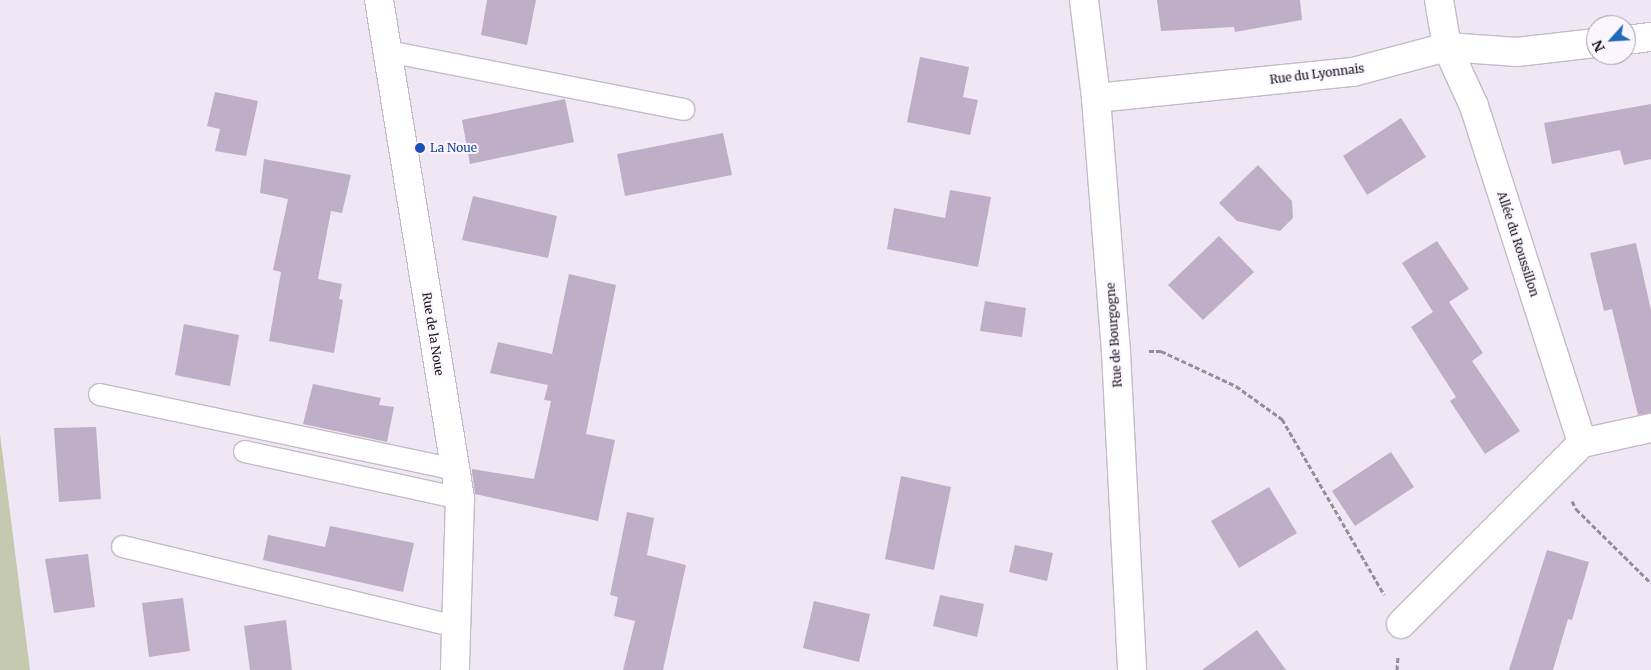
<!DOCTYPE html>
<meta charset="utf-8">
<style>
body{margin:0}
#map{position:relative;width:1651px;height:670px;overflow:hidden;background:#efe7f4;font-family:Merriweather,serif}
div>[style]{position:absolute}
.green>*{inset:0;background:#c4c9b0}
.building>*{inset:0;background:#bfaec8}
.path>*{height:3px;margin-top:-1.5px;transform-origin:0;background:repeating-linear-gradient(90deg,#948e98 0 5px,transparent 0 7.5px)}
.roads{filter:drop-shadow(1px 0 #c3bbc8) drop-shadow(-1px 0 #c3bbc8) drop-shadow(0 1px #c3bbc8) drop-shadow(0 -1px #c3bbc8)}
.service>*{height:21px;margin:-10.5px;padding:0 10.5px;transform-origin:10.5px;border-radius:10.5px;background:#fff}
.minor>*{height:28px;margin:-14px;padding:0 14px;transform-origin:14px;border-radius:14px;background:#fff}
.dots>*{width:14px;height:14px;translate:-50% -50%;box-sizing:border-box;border:2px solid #fbf5ff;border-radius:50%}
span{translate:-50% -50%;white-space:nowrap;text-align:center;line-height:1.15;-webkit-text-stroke:4px #fbf5ff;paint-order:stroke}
.street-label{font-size:12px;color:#171419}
.transit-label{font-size:12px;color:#164399}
.left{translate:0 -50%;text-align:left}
.north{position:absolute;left:1586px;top:15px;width:50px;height:50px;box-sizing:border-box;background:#fbf5ff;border:1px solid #a09ba3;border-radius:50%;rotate:244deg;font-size:14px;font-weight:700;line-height:20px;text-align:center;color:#171419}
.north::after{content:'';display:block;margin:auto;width:18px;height:22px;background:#206ab9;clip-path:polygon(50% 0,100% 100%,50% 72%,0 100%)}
</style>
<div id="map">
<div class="green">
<div style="clip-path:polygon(0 434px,30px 670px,0 670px)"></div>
</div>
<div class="building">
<div style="clip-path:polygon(487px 0,536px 0,527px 45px,481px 35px)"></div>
<div style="clip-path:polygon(1157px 0,1300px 0,1302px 20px,1235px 32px,1234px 27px,1161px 31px)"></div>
<div style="clip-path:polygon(920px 57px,969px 67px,963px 97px,978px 100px,970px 135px,907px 122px)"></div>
<div style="clip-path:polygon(215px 92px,258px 101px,246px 156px,215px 151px,220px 129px,207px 126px)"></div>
<div style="clip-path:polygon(565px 99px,574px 142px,470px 164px,462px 120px)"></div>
<div style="clip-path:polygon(1651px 104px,1651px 159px,1624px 165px,1620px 150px,1552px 164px,1544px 123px)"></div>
<div style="clip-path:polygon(1401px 118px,1426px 157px,1367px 195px,1343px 156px)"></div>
<div style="clip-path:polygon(723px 133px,732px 175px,625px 196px,617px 154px)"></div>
<div style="clip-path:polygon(264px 159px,351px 175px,342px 213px,331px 211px,318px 279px,342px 284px,339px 299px,343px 300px,334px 353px,269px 341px,281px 272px,273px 270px,288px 199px,260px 193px)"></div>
<div style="clip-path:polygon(1258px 165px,1292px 201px,1293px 218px,1280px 231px,1237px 221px,1219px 203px)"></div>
<div style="clip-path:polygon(950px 190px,991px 197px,978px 267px,887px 249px,894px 208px,945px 218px)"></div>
<div style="clip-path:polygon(473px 196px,557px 216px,548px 258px,462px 240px)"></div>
<div style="clip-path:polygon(1219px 236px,1254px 272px,1203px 320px,1168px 285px)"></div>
<div style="clip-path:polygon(1437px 241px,1469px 289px,1449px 302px,1483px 353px,1472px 361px,1520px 431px,1485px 454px,1450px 401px,1456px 397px,1411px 327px,1433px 312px,1402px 263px)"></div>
<div style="clip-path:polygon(1636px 243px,1651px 310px,1651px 413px,1638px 415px,1612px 309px,1604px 311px,1590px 253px)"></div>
<div style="clip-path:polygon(569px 274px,616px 285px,586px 434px,615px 440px,598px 521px,475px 494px,472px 472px,472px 469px,534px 479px,551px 401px,544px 400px,548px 385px,490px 373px,498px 342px,552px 354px)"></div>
<div style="clip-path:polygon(985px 301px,1026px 308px,1022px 337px,980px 331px)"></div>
<div style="clip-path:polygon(184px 324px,239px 335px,230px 386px,175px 375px)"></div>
<div style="clip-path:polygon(313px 384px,381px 398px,379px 405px,394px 407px,387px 442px,303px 424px)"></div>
<div style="clip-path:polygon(96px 427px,101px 499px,59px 502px,54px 428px)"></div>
<div style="clip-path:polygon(1391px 452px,1414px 487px,1355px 526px,1332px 491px)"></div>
<div style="clip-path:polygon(901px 476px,951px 487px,934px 570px,885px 559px)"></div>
<div style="clip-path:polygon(1269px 487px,1297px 533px,1239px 568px,1211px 521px)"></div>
<div style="clip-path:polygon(627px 512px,654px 518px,647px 555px,686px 565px,663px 670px,623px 670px,635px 621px,614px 616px,618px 597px,610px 595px)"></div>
<div style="clip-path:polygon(330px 526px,414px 543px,403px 592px,263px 560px,268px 535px,325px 547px)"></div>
<div style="clip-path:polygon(1015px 545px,1053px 553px,1047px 581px,1009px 572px)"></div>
<div style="clip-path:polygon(1547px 550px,1589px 562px,1572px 620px,1568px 619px,1553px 670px,1509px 670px)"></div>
<div style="clip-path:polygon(88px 554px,95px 607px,54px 613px,45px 559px)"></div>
<div style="clip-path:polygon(940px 595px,984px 604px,977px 637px,933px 626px)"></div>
<div style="clip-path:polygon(183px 598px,190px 651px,149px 657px,142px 603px)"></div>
<div style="clip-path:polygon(814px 601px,870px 614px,859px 662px,803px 648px)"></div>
<div style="clip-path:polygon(286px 620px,292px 670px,250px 670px,244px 626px)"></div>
<div style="clip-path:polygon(1257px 630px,1286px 670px,1202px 670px)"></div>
</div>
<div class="path">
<div style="left:1149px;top:351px;width:12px"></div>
<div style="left:1161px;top:351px;width:83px;rotate:25deg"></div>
<div style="left:1236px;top:386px;width:57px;rotate:35.7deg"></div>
<div style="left:1282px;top:419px;width:203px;rotate:59.8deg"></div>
<div style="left:1572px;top:501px;width:9px;rotate:63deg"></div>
<div style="left:1576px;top:509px;width:105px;rotate:44.6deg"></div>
<div style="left:1397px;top:670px;width:14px;rotate:-86deg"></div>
</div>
<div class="roads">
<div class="service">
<div style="left:388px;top:51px;width:301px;rotate:11.1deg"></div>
<div style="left:99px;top:394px;width:364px;rotate:11.9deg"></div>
<div style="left:244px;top:451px;width:221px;rotate:12.3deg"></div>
<div style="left:122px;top:546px;width:343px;rotate:13.5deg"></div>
</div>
<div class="minor">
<div style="left:379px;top:0;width:505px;rotate:80.76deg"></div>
<div style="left:460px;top:498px;width:172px;rotate:91.7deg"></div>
<div style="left:1084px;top:0;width:99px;rotate:83deg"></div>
<div style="left:1096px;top:98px;width:255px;rotate:85.5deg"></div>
<div style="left:1116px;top:352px;width:318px;rotate:87.1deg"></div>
<div style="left:1439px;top:0;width:48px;rotate:80.3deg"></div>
<div style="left:1447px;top:47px;width:65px;rotate:65.4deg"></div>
<div style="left:1474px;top:106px;width:354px;rotate:72.2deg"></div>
<div style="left:1626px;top:40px;width:25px;rotate:-7deg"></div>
<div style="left:1096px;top:98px;width:258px;rotate:-5.8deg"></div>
<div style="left:1353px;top:72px;width:97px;rotate:-14.9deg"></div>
<div style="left:1447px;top:47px;width:70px;rotate:4.1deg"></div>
<div style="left:1517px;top:52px;width:80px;rotate:-6.5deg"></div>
<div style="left:1401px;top:624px;width:256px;rotate:-45deg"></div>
<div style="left:1582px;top:443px;width:71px;rotate:-12.3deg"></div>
</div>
</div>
<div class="dots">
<div style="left:420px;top:148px;background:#1a4fb4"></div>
</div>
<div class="street-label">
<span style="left:1317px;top:74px;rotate:-7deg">Rue du Lyonnais</span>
<span style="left:1518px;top:244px;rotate:72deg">Allée du Roussillon</span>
<span style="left:433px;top:334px;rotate:81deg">Rue de la Noue</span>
<span style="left:1114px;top:335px;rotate:-94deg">Rue de Bourgogne</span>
</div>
<div class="transit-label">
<span class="left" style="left:430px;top:148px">La Noue</span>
</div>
<div class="north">N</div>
</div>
